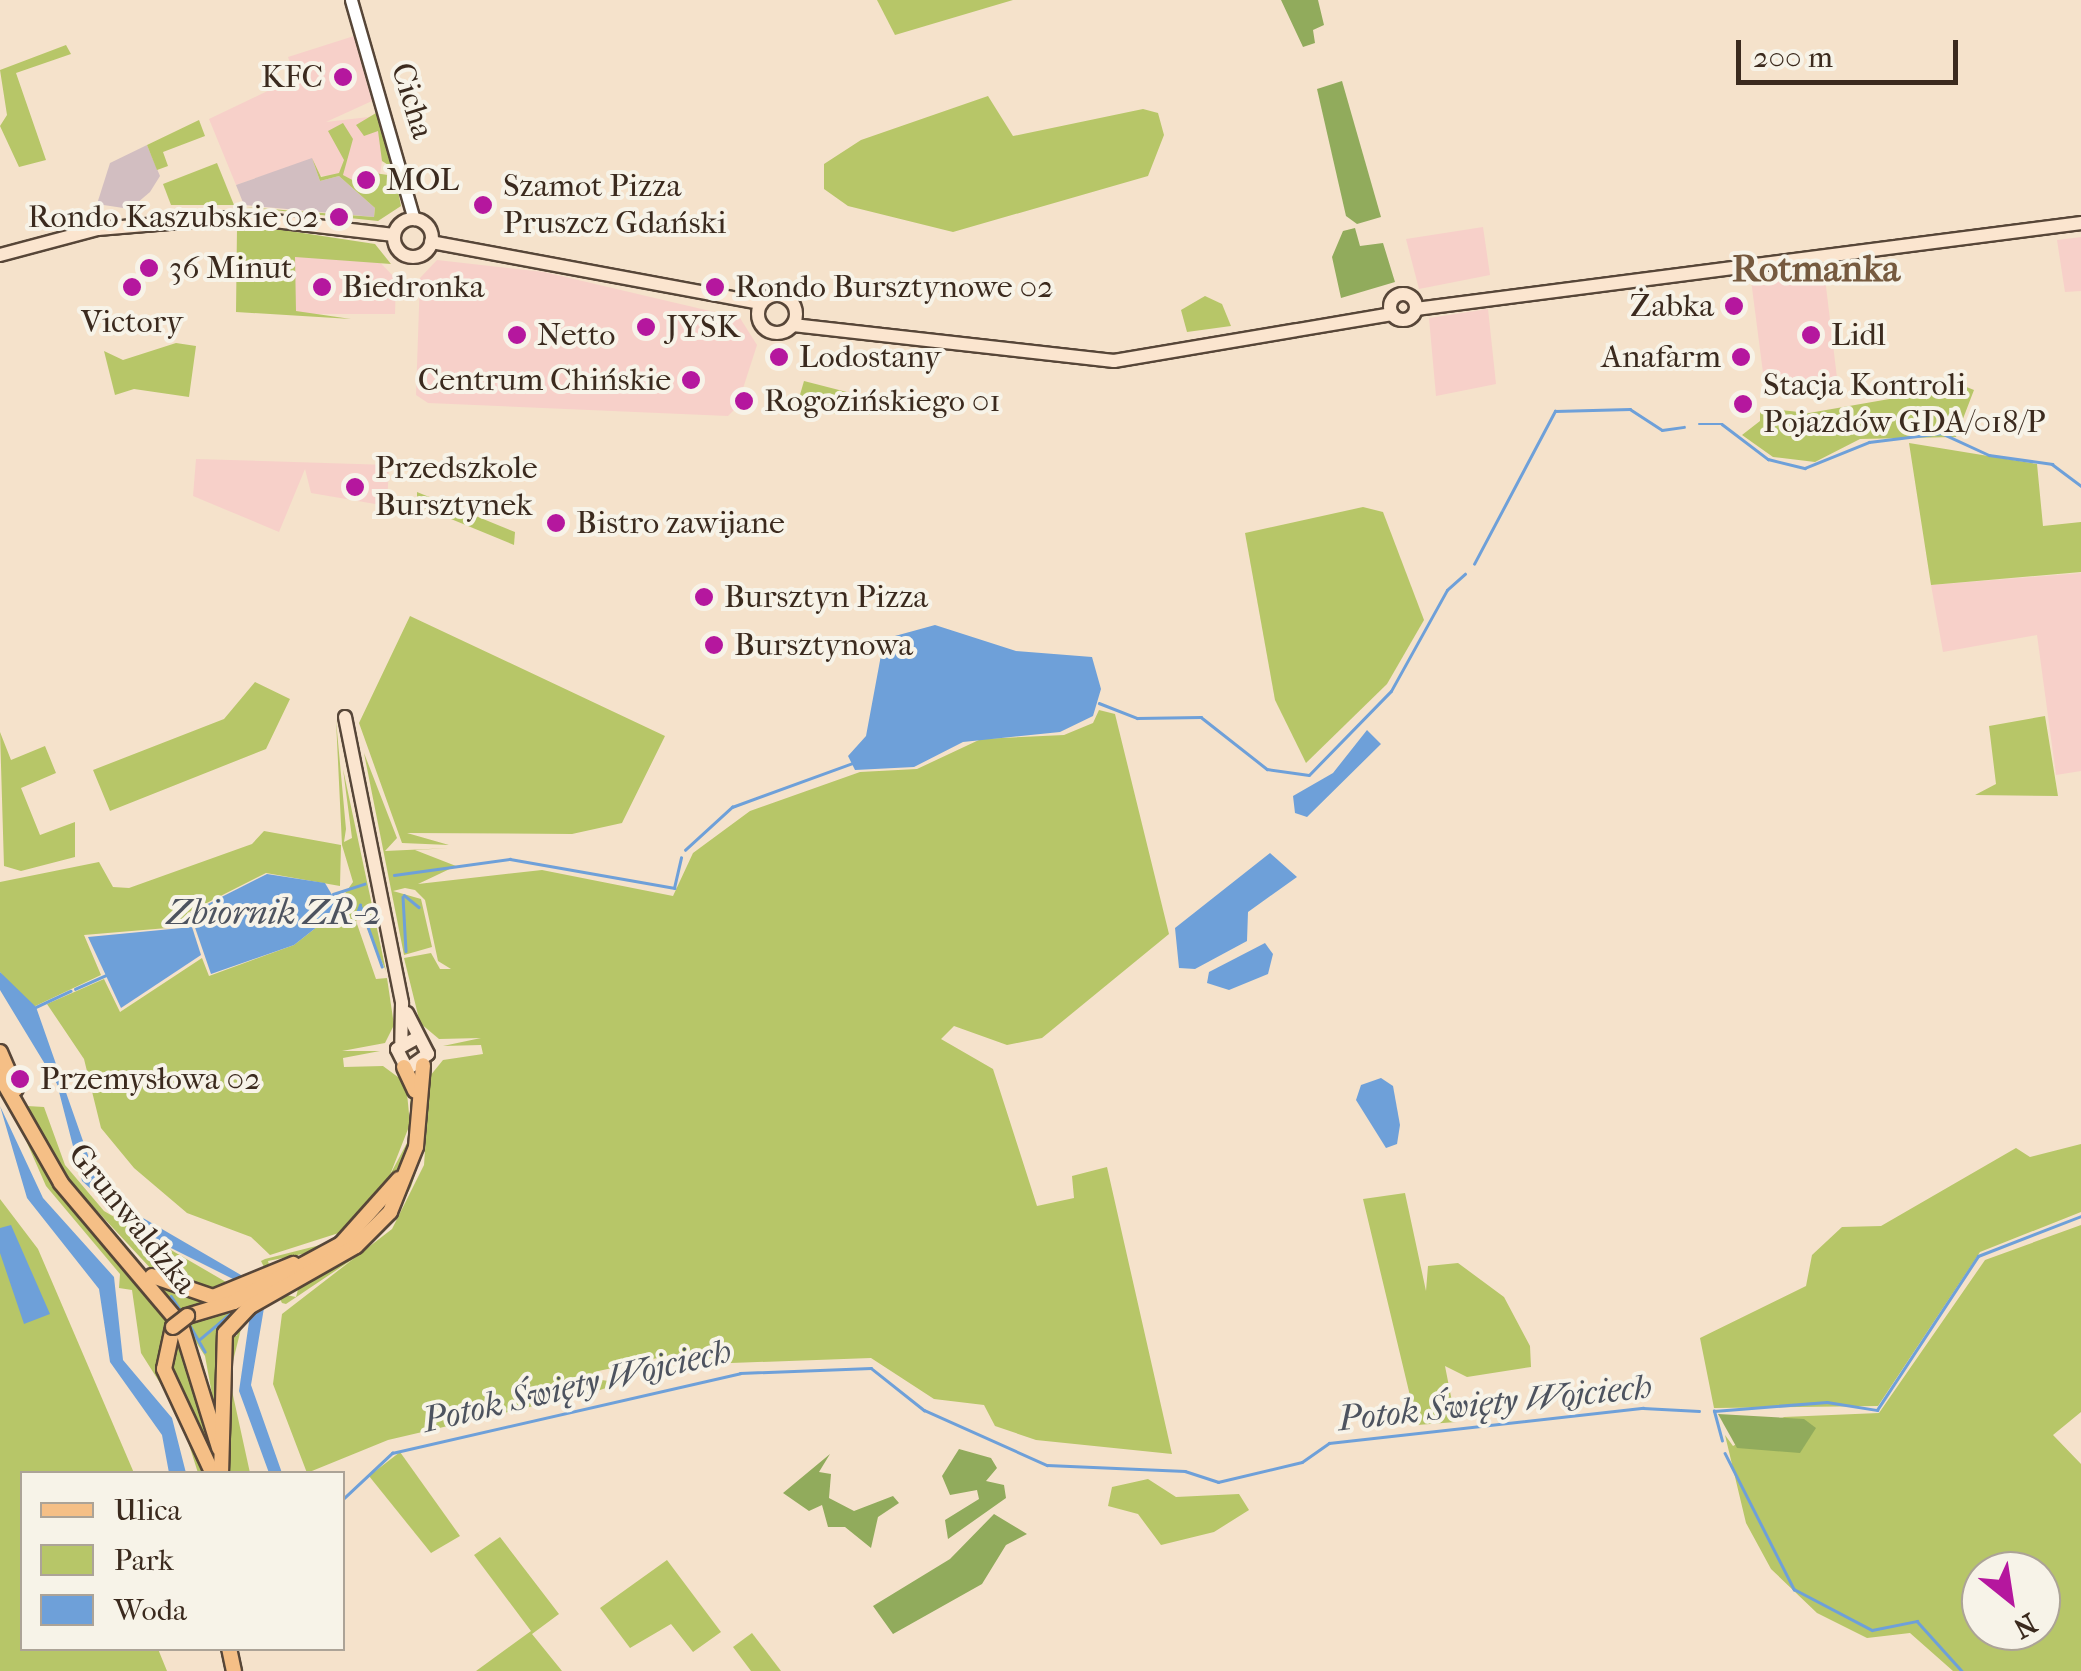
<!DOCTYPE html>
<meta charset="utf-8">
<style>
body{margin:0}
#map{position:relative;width:2081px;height:1671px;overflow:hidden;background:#f5e2cb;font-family:"IM FELL French Canon",serif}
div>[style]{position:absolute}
.built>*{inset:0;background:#f7d0c9}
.industrial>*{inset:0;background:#d2bec1}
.green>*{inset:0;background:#b7c668}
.forest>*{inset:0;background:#91ab5c}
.water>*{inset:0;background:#6ea0d9}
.stream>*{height:2.5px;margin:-1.25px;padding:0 1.25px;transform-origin:1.25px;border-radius:1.25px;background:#6ea0d9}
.roads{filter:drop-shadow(2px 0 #574638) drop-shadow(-2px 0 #574638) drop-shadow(0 2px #574638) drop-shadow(0 -2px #574638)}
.tertiary>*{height:11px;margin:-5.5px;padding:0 5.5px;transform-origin:5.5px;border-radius:5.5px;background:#fff}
.secondary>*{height:12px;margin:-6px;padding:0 6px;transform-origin:6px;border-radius:6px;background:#fbe5cf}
.secondary>.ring{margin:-6px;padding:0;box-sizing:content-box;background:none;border:12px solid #fbe5cf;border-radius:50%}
.primary>*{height:14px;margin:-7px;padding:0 7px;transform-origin:7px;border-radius:7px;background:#f5bf86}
.bridges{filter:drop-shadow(2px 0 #574638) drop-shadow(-2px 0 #574638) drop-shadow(0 2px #574638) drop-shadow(0 -2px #574638)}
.primary-bridge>*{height:14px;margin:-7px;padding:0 7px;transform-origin:7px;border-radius:7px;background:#f5bf86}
.dots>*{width:28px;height:28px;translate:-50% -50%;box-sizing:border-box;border:5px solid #f7f3e8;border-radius:50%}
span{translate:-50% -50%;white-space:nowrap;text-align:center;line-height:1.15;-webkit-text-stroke:8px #f7f3e8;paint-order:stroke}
.poi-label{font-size:32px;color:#3b2a1e}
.right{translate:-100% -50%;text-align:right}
.left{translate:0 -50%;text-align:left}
.street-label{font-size:32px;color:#3b2a1e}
.water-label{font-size:35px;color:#4d535f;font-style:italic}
.quarter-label{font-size:38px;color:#765a3f;font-weight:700}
.legend{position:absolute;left:20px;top:1471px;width:325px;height:180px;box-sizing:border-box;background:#f7f3e8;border:2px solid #aca397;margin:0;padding:12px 18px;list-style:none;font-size:30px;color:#3b2a1e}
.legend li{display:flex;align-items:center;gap:20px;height:50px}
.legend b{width:50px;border:2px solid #aca397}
.north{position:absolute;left:1961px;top:1551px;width:100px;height:100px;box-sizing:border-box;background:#f7f3e8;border:2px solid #aca397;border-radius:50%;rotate:150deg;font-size:28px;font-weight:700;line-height:40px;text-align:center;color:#3b2a1e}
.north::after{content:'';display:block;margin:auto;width:35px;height:45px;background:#b5179e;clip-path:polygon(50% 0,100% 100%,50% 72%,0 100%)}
.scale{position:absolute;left:1736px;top:40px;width:222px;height:45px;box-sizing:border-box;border:5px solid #3b2a1e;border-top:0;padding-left:12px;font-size:30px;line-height:35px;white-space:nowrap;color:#3b2a1e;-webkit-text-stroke:8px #f7f3e8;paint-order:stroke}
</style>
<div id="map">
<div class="built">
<div style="clip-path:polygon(354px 36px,372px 101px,326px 122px,377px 116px,385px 141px,375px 208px,339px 176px,265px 175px,236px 185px,209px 119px,284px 83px,294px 74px,288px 57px)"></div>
<div style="clip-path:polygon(1483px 227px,1490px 275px,1419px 289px,1406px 239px)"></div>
<div style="clip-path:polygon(2081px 237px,2081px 291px,2065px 292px,2057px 240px)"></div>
<div style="clip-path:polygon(291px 242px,370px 252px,396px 279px,395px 314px,287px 314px)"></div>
<div style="clip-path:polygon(437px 260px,544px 272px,740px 318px,757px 345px,737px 407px,728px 416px,428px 403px,416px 395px,420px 278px)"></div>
<div style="clip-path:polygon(1824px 270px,1837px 378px,1765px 388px,1751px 280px)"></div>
<div style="clip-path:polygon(1488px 309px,1496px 384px,1436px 396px,1429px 318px)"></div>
<div style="clip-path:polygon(196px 459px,389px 465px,387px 506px,311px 493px,305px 469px,279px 532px,193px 496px)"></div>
<div style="clip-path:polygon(2081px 573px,2081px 771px,2056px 775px,2037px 635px,1943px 652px,1931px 585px)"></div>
</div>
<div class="industrial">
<div style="clip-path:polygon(147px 145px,160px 176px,150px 192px,130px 209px,97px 204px,110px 163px)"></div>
<div style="clip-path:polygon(312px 158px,320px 181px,339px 176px,375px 208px,374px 217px,244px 205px,236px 185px)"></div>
</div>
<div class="green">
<div style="clip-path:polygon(877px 0,1013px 0,895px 35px)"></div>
<div style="clip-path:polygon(66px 45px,71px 54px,16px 73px,46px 160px,19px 167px,0 126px,7px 115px,0 70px)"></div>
<div style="clip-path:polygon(988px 96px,1013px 136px,1143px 109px,1158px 113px,1164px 135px,1148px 176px,953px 232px,848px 206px,824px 189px,824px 164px,861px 140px)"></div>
<div style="clip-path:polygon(376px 113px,385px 141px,393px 168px,382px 161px,378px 131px,364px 136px,356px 125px)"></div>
<div style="clip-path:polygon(199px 120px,205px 136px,163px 152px,168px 166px,157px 170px,147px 145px)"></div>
<div style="clip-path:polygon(343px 123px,353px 139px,343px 175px,371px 190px,374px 173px,395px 176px,401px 206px,378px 221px,245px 207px,374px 217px,375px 208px,339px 176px,320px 181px,312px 158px,321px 177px,339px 173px,344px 160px,328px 131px)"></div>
<div style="clip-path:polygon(217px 163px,234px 205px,171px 205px,163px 184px)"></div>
<div style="clip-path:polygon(263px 227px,375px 244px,391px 264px,295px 257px,296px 311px,351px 319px,236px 312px,237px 228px)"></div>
<div style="clip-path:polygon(1205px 296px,1222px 304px,1231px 326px,1187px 332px,1181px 310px)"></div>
<div style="clip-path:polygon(176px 343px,196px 346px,189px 397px,134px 389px,115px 395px,104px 351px,123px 360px)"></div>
<div style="clip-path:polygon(804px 381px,874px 399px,870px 415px,795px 412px)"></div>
<div style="clip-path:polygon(1964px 386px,1974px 390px,1956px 437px,1860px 439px,1815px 462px,1773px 457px,1742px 435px,1760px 421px,1760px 408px,1809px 413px)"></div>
<div style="clip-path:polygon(1909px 443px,2037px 464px,2043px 526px,2081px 522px,2081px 572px,1931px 585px)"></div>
<div style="clip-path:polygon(417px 492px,515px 532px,514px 545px,417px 505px)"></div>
<div style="clip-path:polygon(1363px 507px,1383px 512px,1424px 620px,1387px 684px,1306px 763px,1275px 700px,1245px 533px)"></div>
<div style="clip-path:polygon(410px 616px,665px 736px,622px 823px,572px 834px,407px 833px,449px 845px,402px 843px,359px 723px)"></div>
<div style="clip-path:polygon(255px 682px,290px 699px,266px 749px,110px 811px,93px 770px,224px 719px)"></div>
<div style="clip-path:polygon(1099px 710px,1115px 714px,1169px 934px,1042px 1038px,1007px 1045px,954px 1026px,941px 1039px,993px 1069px,1037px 1206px,1074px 1198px,1072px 1176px,1107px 1167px,1172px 1454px,1036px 1440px,995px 1426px,984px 1405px,934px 1399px,871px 1358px,705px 1364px,671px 1355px,594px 1372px,589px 1378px,621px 1383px,594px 1392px,388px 1440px,307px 1473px,273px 1384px,282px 1314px,392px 1229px,424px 1165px,430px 1076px,443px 1060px,483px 1054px,481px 1045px,443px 1046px,481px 1038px,439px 1039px,420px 1023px,404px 958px,431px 953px,440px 969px,451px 969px,438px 961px,425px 900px,415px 890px,405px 888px,393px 891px,421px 899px,432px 947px,404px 955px,364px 753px,397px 838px,385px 851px,450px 848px,415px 850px,456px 866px,418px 884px,542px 870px,673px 896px,693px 853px,750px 811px,860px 772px,917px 769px,981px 739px,1064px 735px,1093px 723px)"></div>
<div style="clip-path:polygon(2045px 716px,2058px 796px,1975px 795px,1996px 784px,1989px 726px)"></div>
<div style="clip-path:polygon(336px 720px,346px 829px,344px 842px,352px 838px,343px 769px,386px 971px,361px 915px,356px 921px,376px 979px,387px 978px,394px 1025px,385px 1043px,342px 1051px,380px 1051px,343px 1058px,344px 1067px,383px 1066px,406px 1083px,410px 1124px,386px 1185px,345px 1231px,270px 1255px,251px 1237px,187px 1213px,134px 1168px,101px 1128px,84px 1059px,47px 1004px,104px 979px,120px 1012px,202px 958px,209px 976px,294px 945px,327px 919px,353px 882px,342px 845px)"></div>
<div style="clip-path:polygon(0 732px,11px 760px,45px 746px,56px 773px,21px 788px,40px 835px,75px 822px,75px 857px,21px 871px,4px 866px)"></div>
<div style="clip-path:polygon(264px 831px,341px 845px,340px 886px,266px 873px,187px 913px,191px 926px,84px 935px,101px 975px,29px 1009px,0 972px,0 882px,99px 862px,113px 887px,129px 888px,252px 844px)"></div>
<div style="clip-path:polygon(425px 1084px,426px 1126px,421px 1156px,411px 1187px,393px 1219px,356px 1257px,286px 1304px,282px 1303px,261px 1261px,265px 1259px,328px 1243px,373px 1207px,409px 1139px,411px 1086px,411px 1140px,385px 1194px,353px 1230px,322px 1250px,268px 1261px,272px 1275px,289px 1269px,276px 1283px,358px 1238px,403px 1182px,391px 1205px,354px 1244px,278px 1286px,281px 1294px,296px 1297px,300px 1282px,354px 1252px,402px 1201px,421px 1149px)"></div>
<div style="clip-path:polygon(27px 1106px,44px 1107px,65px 1165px,104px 1211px,226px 1282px,237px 1295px,243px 1321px,229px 1377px,250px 1473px,227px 1473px,222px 1358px,229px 1333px,237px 1336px,239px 1311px,215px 1351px,221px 1443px,205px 1356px,160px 1286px,205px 1301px,230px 1296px,226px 1287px,193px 1292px,153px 1271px,73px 1185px)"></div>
<div style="clip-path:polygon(13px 1111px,65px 1194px,183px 1336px,204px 1392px,211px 1455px,169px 1368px,167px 1350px,178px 1349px,170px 1322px,159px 1369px,208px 1473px,198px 1473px,179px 1413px,141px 1353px,132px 1290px,119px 1288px,120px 1274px,46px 1186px)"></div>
<div style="clip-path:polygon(2081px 1144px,2081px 1212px,1980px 1252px,1878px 1406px,1714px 1408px,1700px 1338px,1806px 1286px,1812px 1255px,1842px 1227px,1881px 1226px,2016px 1148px,2030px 1157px)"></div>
<div style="clip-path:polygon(1405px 1193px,1426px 1291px,1428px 1266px,1458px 1263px,1504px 1297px,1530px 1346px,1531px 1367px,1467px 1377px,1445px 1366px,1456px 1422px,1417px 1425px,1363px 1199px)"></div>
<div style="clip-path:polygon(0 1199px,38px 1249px,134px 1473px,22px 1474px,22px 1648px,158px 1649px,167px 1671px,0 1671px)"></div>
<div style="clip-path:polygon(evenodd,2081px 1225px,2081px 1412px,2053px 1435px,2081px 1464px,2081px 1671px,1953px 1671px,1910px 1633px,1867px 1638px,1817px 1613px,1771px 1569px,1746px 1523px,1725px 1435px,1733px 1446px,1784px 1417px,1740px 1419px,1879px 1413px,1985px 1260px,2081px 1225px,1981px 1571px,2041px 1571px,2041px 1631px,1981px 1631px,1981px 1571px)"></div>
<div style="clip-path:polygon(400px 1452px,460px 1536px,431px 1553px,369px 1476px)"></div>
<div style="clip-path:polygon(1148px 1479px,1176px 1497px,1239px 1494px,1249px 1510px,1214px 1532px,1161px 1545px,1138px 1514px,1108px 1506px,1112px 1487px)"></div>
<div style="clip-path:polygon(500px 1537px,559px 1614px,532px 1634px,562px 1671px,476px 1671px,531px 1631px,474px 1555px)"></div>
<div style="clip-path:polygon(667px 1560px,721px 1632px,693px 1652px,671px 1624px,630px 1648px,600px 1608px)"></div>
<div style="clip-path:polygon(752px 1633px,781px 1671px,751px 1671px,733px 1647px)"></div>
</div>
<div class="forest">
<div style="clip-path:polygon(1281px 0,1318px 0,1324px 25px,1313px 30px,1315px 43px,1303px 47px)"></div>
<div style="clip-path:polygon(1342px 81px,1381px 217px,1357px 224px,1346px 216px,1317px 89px)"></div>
<div style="clip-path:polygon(1355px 228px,1360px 246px,1383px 243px,1395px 282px,1341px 298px,1332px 257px,1343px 231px)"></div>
<div style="clip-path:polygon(1718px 1414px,1804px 1419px,1816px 1428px,1800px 1453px,1737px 1448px)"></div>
<div style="clip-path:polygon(959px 1449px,991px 1458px,997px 1468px,986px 1481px,1004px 1485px,1006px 1498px,948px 1539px,945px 1520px,979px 1499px,977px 1490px,950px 1495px,942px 1476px)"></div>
<div style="clip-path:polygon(830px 1454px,819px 1472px,831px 1474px,829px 1498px,854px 1511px,893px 1496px,899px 1503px,878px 1517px,871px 1548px,845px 1527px,828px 1527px,822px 1505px,809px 1511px,783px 1493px)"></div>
<div style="clip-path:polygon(994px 1514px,1027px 1534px,1006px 1545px,982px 1584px,893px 1634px,873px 1606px,950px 1559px)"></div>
</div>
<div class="water">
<div style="clip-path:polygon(935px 625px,1016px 651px,1092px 657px,1101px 689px,1093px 716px,1060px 732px,963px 742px,914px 767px,855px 770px,848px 756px,866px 736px,884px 639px)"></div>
<div style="clip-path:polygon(1367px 730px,1381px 744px,1307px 817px,1295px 813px,1293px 796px,1333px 773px)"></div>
<div style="clip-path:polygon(1270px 853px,1297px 877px,1248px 912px,1247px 941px,1195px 969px,1179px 968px,1175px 928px)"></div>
<div style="clip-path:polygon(267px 874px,325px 883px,335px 900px,327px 919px,294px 945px,211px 974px,190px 913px)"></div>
<div style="clip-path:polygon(192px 927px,201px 955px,121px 1008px,88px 937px)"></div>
<div style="clip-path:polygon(1265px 943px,1273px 954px,1268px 974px,1229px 990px,1207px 983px,1209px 972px)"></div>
<div style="clip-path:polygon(0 972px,36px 1007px,96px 1178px,143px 1218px,253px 1282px,264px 1308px,251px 1385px,282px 1473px,269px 1473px,239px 1391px,251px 1308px,235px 1280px,141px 1233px,82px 1181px,57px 1084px,0 990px)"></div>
<div style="clip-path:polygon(1381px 1078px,1393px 1086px,1400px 1125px,1397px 1144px,1386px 1148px,1356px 1100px,1361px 1085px)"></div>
<div style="clip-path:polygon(0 1106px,43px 1198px,114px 1277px,123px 1360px,172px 1418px,186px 1473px,169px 1473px,162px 1435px,110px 1362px,99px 1289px,27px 1198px)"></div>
<div style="clip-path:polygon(11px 1225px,50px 1314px,24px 1324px,0 1253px,0 1228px)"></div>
</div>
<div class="stream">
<div style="left:1699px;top:424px;width:23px"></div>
<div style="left:1722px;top:424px;width:58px;rotate:37.3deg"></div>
<div style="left:1768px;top:459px;width:38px;rotate:14deg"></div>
<div style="left:1805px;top:468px;width:69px;rotate:-22.1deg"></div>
<div style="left:1869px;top:442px;width:73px;rotate:-7.1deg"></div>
<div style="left:1941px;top:433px;width:53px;rotate:24.6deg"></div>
<div style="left:1989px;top:455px;width:64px;rotate:8.1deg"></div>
<div style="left:2052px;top:464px;width:36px;rotate:37deg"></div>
<div style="left:1474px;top:564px;width:173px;rotate:-62.1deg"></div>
<div style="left:1555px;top:411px;width:75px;rotate:-1.5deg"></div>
<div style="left:1630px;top:409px;width:38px;rotate:33deg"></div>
<div style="left:1662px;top:430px;width:22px;rotate:-8deg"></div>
<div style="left:1099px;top:703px;width:41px;rotate:21.5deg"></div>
<div style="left:1137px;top:718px;width:64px;rotate:-0.9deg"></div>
<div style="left:1201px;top:717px;width:84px;rotate:38.2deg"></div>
<div style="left:1267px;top:769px;width:42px;rotate:8.1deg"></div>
<div style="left:1309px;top:775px;width:117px;rotate:-45.7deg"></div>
<div style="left:1391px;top:691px;width:115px;rotate:-61deg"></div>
<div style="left:1447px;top:590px;width:24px;rotate:-42deg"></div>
<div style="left:685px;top:850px;width:64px;rotate:-42.5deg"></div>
<div style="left:732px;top:807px;width:129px;rotate:-20deg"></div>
<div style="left:394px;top:875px;width:117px;rotate:-7.9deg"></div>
<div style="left:510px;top:859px;width:167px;rotate:10deg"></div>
<div style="left:674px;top:888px;width:31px;rotate:-77deg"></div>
<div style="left:333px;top:894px;width:33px;rotate:-18deg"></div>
<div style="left:404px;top:895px;width:19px;rotate:39deg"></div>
<div style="left:403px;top:897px;width:54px;rotate:86.8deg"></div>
<div style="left:361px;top:907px;width:63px;rotate:70.4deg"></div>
<div style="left:355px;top:918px;width:14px;rotate:-69deg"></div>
<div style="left:75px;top:989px;width:34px;rotate:-24deg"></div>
<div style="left:36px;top:1007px;width:38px;rotate:-25deg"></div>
<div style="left:171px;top:1296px;width:18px;rotate:56deg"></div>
<div style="left:188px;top:1322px;width:34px;rotate:60deg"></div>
<div style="left:200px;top:1339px;width:43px;rotate:-40.3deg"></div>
<div style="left:1722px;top:1441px;width:31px;rotate:-105deg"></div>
<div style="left:1714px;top:1411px;width:113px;rotate:-4.6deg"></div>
<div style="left:1827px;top:1402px;width:51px;rotate:9.1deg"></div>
<div style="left:1877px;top:1410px;width:184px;rotate:-56.7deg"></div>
<div style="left:1978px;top:1256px;width:110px;rotate:-21.2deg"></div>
<div style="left:1725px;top:1453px;width:153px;rotate:63.1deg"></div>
<div style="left:1794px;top:1589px;width:88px;rotate:27.7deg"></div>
<div style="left:1872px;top:1630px;width:46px;rotate:-11.3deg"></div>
<div style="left:1917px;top:1621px;width:67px;rotate:48deg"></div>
<div style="left:342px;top:1500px;width:69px;rotate:-43.2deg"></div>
<div style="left:392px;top:1453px;width:357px;rotate:-12.9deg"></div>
<div style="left:740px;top:1373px;width:131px;rotate:-2.2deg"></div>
<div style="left:871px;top:1368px;width:68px;rotate:38.4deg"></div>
<div style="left:924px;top:1410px;width:135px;rotate:24.1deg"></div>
<div style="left:1047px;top:1465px;width:138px;rotate:2.5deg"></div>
<div style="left:1185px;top:1471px;width:35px;rotate:18deg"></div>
<div style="left:1218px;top:1482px;width:86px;rotate:-13.4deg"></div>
<div style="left:1302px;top:1462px;width:33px;rotate:-35deg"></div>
<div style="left:1329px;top:1443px;width:316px;rotate:-6.4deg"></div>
<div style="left:1643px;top:1408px;width:56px;rotate:3.1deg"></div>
</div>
<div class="roads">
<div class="tertiary">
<div style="left:351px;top:0;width:228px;rotate:74deg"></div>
</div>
<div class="secondary">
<div class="ring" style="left:394px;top:219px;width:26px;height:26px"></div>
<div style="left:431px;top:242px;width:336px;rotate:10.5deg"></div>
<div style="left:0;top:255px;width:101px;rotate:-14.9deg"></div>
<div style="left:98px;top:229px;width:143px;rotate:-4.8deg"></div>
<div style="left:240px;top:217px;width:155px;rotate:6.7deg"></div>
<div class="ring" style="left:1390px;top:294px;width:14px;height:14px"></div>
<div class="ring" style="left:758px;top:295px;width:26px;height:26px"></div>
<div style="left:1416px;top:309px;width:671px;rotate:-7.37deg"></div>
<div style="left:793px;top:325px;width:323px;rotate:6.4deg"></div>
<div style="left:1114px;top:361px;width:282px;rotate:-9.6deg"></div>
<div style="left:345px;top:717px;width:292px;rotate:78.7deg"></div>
<div style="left:402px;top:1003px;width:39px;rotate:91deg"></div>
<div style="left:407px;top:1013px;width:46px;rotate:62.9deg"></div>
<div style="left:428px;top:1054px;width:26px;rotate:144deg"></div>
<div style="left:407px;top:1069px;width:22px;rotate:-117deg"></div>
<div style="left:397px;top:1049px;width:23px;rotate:-29deg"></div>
</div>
<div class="primary">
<div style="left:0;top:1052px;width:40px;rotate:66.6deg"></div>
<div style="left:404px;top:1067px;width:26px;rotate:65deg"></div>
<div style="left:0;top:1076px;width:123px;rotate:60.3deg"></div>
<div style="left:61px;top:1183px;width:186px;rotate:49.8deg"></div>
<div style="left:181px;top:1325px;width:129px;rotate:72.8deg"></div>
<div style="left:152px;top:1276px;width:65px;rotate:19deg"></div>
<div style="left:213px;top:1297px;width:87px;rotate:-22.4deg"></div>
<div style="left:187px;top:1316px;width:49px;rotate:-16.6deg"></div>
<div style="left:234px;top:1302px;width:122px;rotate:-28.5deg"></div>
<div style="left:341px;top:1244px;width:87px;rotate:-48.3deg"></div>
<div style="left:173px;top:1327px;width:43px;rotate:102.1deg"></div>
<div style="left:164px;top:1369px;width:116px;rotate:65deg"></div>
<div style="left:221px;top:1474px;width:141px;rotate:-88.4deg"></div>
<div style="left:225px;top:1333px;width:35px;rotate:-47deg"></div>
<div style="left:249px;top:1307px;width:123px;rotate:-29.7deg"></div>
<div style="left:356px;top:1246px;width:48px;rotate:-45deg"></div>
<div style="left:390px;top:1212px;width:70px;rotate:-68.2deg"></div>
<div style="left:416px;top:1147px;width:82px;rotate:-85.1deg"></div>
<div style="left:229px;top:1648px;width:24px;rotate:78deg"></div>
</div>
</div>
<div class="bridges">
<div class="primary-bridge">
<div style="left:173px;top:1327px;width:18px;rotate:-38deg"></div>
</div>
</div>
<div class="dots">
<div style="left:343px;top:77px;background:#b5179e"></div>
<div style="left:366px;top:180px;background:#b5179e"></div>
<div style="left:483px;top:205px;background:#b5179e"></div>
<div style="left:339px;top:217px;background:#b5179e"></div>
<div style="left:149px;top:268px;background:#b5179e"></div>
<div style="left:132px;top:287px;background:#b5179e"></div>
<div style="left:322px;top:287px;background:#b5179e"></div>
<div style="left:715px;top:287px;background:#b5179e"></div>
<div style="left:1734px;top:306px;background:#b5179e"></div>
<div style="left:646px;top:327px;background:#b5179e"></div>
<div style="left:517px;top:335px;background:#b5179e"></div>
<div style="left:1811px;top:335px;background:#b5179e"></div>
<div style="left:779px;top:357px;background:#b5179e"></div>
<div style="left:1741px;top:357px;background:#b5179e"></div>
<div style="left:691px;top:380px;background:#b5179e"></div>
<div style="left:744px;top:401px;background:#b5179e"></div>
<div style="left:1743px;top:404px;background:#b5179e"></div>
<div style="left:355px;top:487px;background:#b5179e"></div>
<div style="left:556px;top:523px;background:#b5179e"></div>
<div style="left:704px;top:597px;background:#b5179e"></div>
<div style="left:714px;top:645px;background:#b5179e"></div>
<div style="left:20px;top:1079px;background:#b5179e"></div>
</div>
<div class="poi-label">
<span class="right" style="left:323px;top:77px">KFC</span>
<span class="left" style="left:386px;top:180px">MOL</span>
<span class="left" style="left:503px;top:205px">Szamot Pizza<br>Pruszcz Gdański</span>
<span class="right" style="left:319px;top:217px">Rondo Kaszubskie 02</span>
<span class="left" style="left:169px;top:268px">36 Minut</span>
<span class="left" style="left:342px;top:287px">Biedronka</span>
<span class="left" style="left:735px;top:287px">Rondo Bursztynowe 02</span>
<span class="right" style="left:1714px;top:306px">Żabka</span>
<span style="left:132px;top:322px">Victory</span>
<span class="left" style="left:666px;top:327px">JYSK</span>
<span class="left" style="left:537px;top:335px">Netto</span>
<span class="left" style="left:1831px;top:335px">Lidl</span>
<span class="left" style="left:799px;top:357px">Lodostany</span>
<span class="right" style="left:1721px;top:357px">Anafarm</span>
<span class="right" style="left:671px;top:380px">Centrum Chińskie</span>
<span class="left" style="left:1763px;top:404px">Stacja Kontroli<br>Pojazdów GDA/018/P</span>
<span class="left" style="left:764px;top:401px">Rogozińskiego 01</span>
<span class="left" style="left:375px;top:487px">Przedszkole<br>Bursztynek</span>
<span class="left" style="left:576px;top:523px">Bistro zawijane</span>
<span class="left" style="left:724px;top:597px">Bursztyn Pizza</span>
<span class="left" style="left:734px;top:645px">Bursztynowa</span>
<span class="left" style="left:40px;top:1079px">Przemysłowa 02</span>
</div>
<div class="street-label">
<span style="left:412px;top:101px;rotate:73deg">Cicha</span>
<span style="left:132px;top:1219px;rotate:51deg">Grunwaldzka</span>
</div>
<div class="water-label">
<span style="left:274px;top:913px">Zbiornik ZR-2</span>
<span style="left:577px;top:1386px;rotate:-13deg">Potok Święty Wojciech</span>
<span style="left:1495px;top:1403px;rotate:-6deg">Potok Święty Wojciech</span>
</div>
<div class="quarter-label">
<span style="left:1816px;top:269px">Rotmanka</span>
</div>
<ul class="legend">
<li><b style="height:12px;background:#f5bf86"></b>Ulica</li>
<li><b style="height:28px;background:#b7c668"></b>Park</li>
<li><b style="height:28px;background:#6ea0d9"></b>Woda</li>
</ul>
<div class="north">N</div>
<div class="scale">200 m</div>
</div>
